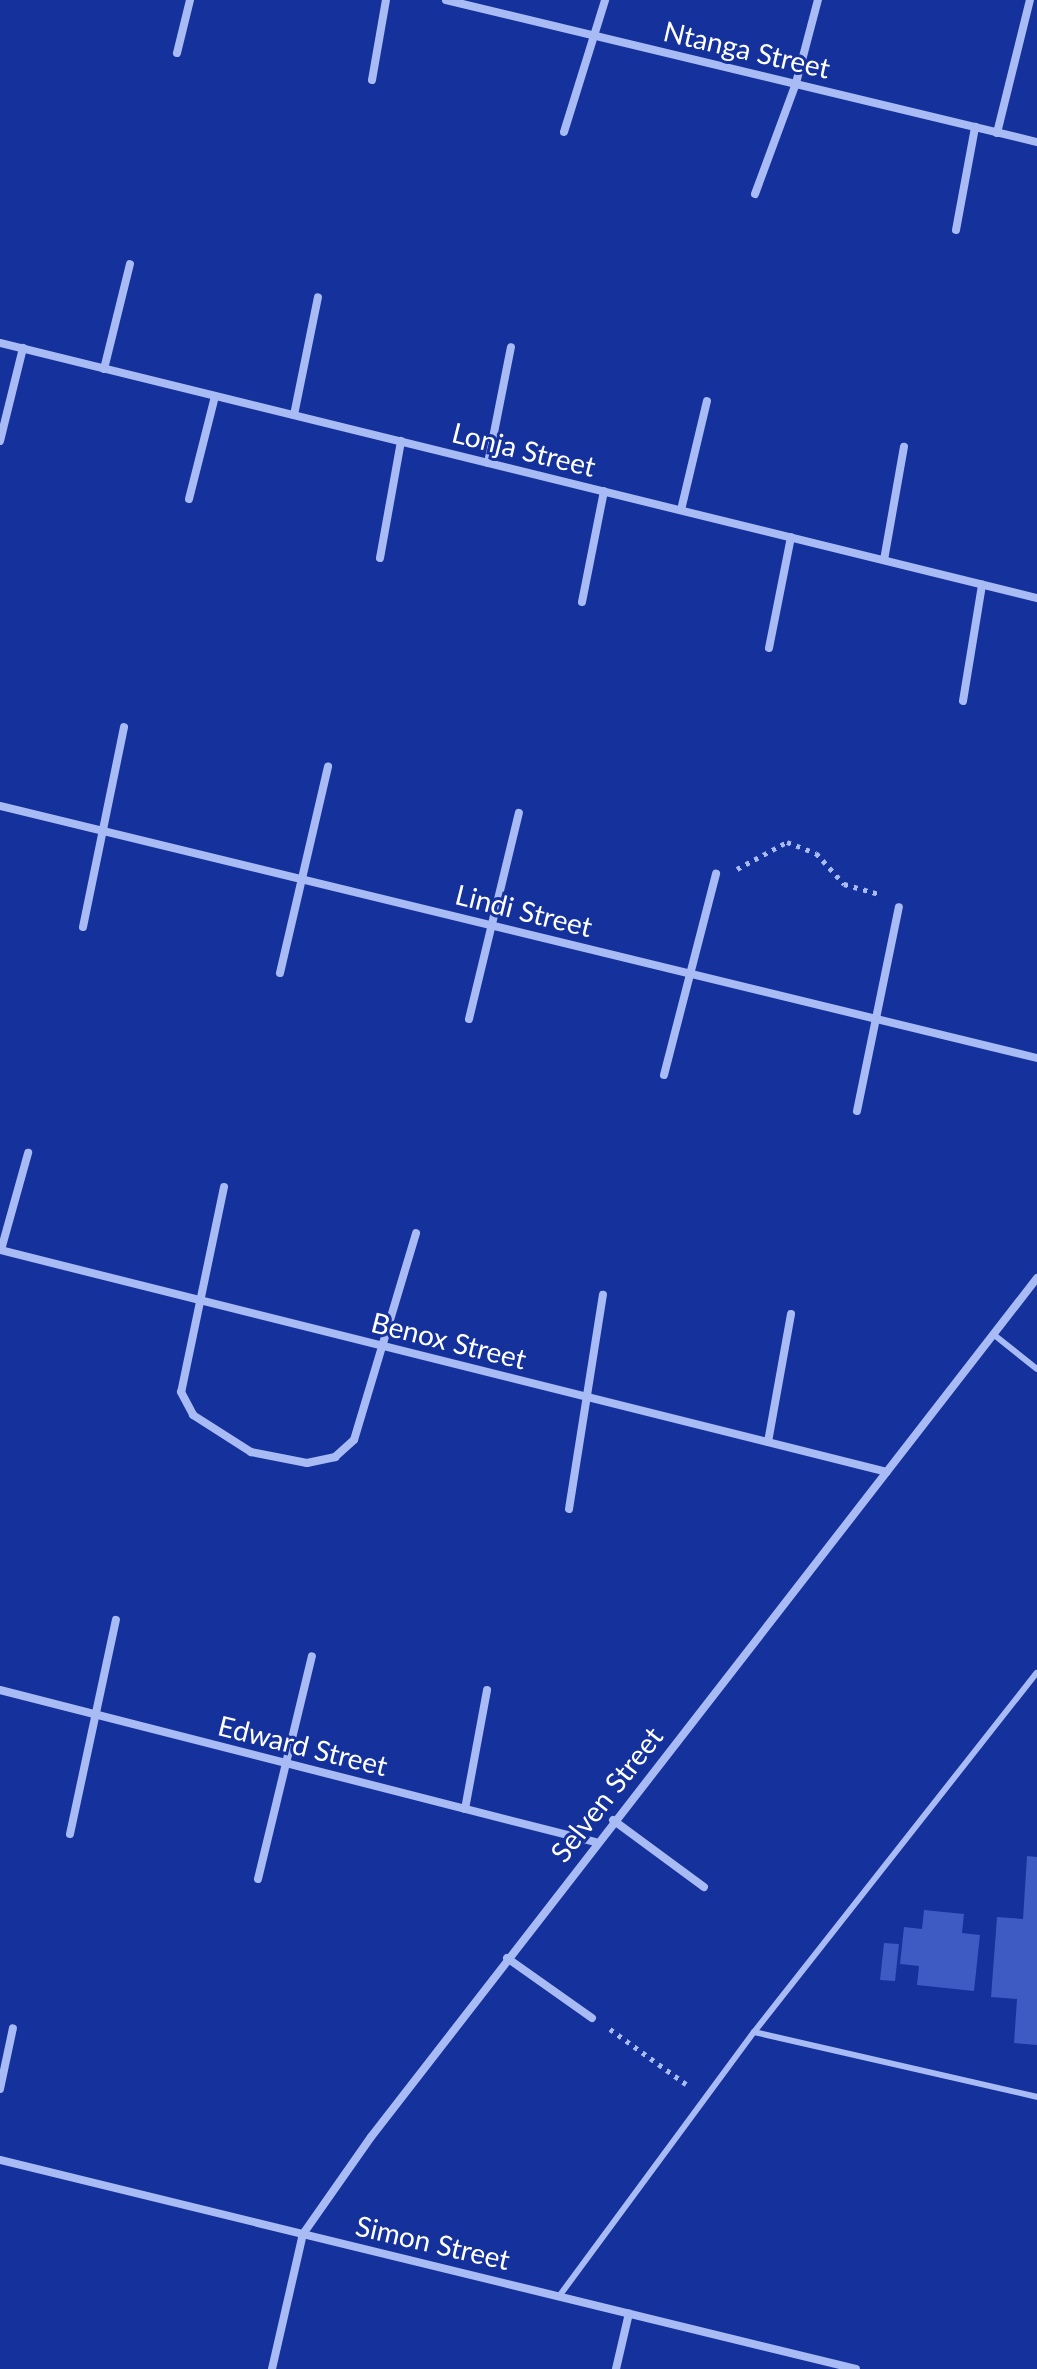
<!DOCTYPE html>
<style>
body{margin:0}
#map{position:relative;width:1037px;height:2369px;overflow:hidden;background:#14319c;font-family:Lato,sans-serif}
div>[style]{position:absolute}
.building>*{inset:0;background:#3d5bc3}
.path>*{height:5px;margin-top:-2.5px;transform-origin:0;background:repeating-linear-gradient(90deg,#a9bbf4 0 4px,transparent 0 10px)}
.service>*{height:6px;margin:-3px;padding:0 3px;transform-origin:3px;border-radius:3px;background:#a9bbf4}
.minor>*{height:8px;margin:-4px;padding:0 4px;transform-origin:4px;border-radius:4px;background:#a9bbf4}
span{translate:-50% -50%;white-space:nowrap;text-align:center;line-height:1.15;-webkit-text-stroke:6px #14319c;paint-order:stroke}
.street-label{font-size:28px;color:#fff}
</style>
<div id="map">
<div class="building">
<div style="clip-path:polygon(1027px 1856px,1037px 1857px,1037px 2045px,1014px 2043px,1017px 1999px,991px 1997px,997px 1917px,1023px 1919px)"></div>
<div style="clip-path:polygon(924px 1910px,964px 1914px,962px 1933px,980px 1935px,974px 1991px,917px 1985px,919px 1966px,900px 1964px,904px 1927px,922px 1929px)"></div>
<div style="clip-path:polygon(884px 1943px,899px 1944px,895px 1981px,880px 1980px)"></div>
</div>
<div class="path">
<div style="left:737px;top:869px;width:57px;rotate:-28.4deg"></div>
<div style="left:787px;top:842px;width:31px;rotate:21deg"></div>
<div style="left:816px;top:853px;width:42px;rotate:47.9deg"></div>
<div style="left:844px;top:884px;width:35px;rotate:16deg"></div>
<div style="left:610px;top:2029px;width:94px;rotate:35.9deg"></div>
</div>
<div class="service">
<div style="left:993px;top:1334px;width:56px;rotate:38.5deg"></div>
<div style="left:754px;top:2032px;width:290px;rotate:12.9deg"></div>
<div style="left:560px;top:2295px;width:327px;rotate:-53.6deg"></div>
<div style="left:754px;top:2032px;width:457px;rotate:-51.8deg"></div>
</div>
<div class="minor">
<div style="left:446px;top:0;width:608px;rotate:13.51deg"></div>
<div style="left:177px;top:53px;width:55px;rotate:-76.2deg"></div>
<div style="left:372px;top:80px;width:81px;rotate:-80.1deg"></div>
<div style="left:564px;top:132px;width:138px;rotate:-72.7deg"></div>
<div style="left:997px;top:133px;width:137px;rotate:-76.1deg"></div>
<div style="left:755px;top:194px;width:118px;rotate:-69.7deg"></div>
<div style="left:796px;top:83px;width:86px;rotate:-75.2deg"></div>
<div style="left:956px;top:230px;width:105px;rotate:-79.5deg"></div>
<div style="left:0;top:343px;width:1068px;rotate:13.82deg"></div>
<div style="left:104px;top:369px;width:108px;rotate:-76.1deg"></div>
<div style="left:294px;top:415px;width:120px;rotate:-78.5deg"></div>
<div style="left:0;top:441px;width:96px;rotate:-76.1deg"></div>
<div style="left:488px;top:463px;width:118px;rotate:-78.8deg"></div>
<div style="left:189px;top:499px;width:106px;rotate:-75.8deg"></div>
<div style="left:681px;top:510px;width:112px;rotate:-76.6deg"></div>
<div style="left:380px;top:558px;width:119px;rotate:-79.8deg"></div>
<div style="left:884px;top:560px;width:115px;rotate:-80deg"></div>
<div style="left:582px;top:602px;width:113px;rotate:-78.8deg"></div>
<div style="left:769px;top:648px;width:113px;rotate:-78.8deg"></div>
<div style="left:963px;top:701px;width:118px;rotate:-80.7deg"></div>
<div style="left:0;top:806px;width:1067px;rotate:13.66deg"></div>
<div style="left:83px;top:927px;width:204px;rotate:-78.4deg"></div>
<div style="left:280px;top:973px;width:212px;rotate:-76.9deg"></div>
<div style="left:469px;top:1019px;width:212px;rotate:-76.4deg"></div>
<div style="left:664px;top:1075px;width:208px;rotate:-75.5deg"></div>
<div style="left:857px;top:1111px;width:208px;rotate:-78.4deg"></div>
<div style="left:224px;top:1187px;width:209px;rotate:101.8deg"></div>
<div style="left:181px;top:1392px;width:26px;rotate:62deg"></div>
<div style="left:193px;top:1415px;width:69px;rotate:32.5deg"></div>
<div style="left:251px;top:1452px;width:57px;rotate:11.1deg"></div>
<div style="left:307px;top:1463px;width:29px;rotate:-12deg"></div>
<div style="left:335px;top:1457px;width:25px;rotate:-42deg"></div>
<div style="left:354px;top:1440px;width:216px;rotate:-73.3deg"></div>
<div style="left:0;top:1250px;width:914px;rotate:14.05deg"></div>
<div style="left:1px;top:1250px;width:101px;rotate:-74.4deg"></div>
<div style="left:768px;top:1442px;width:130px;rotate:-79.8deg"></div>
<div style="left:569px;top:1509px;width:217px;rotate:-81deg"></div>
<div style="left:0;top:1690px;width:614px;rotate:14.33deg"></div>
<div style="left:465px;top:1809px;width:121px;rotate:-79.5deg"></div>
<div style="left:613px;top:1820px;width:113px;rotate:36.4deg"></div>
<div style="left:70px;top:1834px;width:219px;rotate:-77.9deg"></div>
<div style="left:258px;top:1879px;width:229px;rotate:-76.4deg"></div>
<div style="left:507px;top:1958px;width:104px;rotate:35.2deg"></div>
<div style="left:0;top:2089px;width:62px;rotate:-78deg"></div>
<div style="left:0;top:2160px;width:881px;rotate:13.72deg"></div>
<div style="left:272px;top:2369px;width:139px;rotate:-77.1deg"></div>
<div style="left:303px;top:2234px;width:118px;rotate:-55deg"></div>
<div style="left:371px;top:2137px;width:1087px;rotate:-52.21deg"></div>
<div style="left:616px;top:2369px;width:57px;rotate:-76.9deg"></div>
</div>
<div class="street-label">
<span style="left:747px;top:49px;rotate:13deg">Ntanga Street</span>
<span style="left:524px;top:449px;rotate:14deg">Lonja Street</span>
<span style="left:524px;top:910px;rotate:14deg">Lindi Street</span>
<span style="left:449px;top:1340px;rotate:14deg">Benox Street</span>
<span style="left:303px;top:1745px;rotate:14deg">Edward Street</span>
<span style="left:606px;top:1794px;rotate:-52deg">Selven Street</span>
<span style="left:433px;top:2242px;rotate:13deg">Simon Street</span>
</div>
</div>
